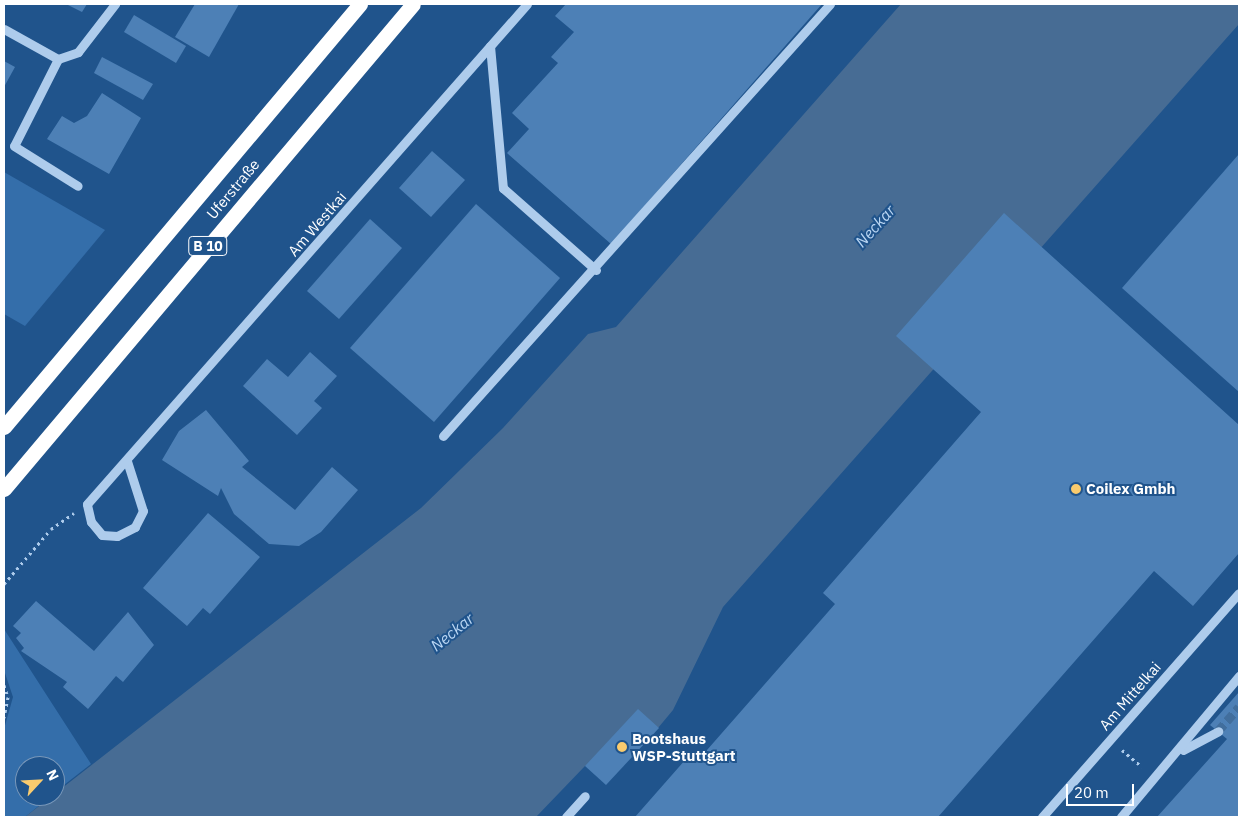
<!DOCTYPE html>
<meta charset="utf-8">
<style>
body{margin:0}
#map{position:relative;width:1243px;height:821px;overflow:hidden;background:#20548c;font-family:"IBM Plex Sans",sans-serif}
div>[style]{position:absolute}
.green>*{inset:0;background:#346eaa}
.water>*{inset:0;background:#476c94}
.building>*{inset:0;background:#4d80b6}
.minor-tunnel>*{height:9px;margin-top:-4.5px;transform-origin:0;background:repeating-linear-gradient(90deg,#416e9d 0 9px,transparent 0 13.5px)}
.path>*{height:3px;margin-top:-1.5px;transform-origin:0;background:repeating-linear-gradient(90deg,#aeccec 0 2.5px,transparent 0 6.5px)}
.minor>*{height:9px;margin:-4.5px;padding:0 4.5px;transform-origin:4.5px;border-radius:4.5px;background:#aeccec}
.highway>*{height:15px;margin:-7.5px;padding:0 7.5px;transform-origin:7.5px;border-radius:7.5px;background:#fff}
.dots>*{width:14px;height:14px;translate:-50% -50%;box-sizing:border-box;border:2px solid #20548c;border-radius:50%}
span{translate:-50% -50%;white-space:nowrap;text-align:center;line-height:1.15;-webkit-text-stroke:4px #20548c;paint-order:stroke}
.shield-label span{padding:1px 4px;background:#20548c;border:1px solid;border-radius:4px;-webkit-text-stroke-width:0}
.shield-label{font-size:14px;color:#fff;font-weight:700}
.street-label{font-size:15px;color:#fff}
.poi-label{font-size:15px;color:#fff;font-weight:700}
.left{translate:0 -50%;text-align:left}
.water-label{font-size:16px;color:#bad6f3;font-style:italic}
.frame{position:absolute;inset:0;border:5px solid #fff;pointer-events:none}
.north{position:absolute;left:15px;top:756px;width:50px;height:50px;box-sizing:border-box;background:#20548c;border:1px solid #7998ba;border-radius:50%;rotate:65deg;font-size:14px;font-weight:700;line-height:20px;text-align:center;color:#fff}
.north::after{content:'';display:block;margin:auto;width:18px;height:22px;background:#f9cb6e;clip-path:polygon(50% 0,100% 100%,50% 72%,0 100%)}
.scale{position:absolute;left:1066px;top:784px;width:68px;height:22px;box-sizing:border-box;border:2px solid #fff;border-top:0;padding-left:6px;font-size:15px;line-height:18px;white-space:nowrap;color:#fff;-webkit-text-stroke:4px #20548c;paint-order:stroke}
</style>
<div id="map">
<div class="green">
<div style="clip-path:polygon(4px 172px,105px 230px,25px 326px,4px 314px)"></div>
<div style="clip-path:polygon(4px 629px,91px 764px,55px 792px,55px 766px,25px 766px,25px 796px,51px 796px,25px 817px,4px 817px,4px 729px,13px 697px,4px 670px)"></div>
</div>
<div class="water">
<div style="clip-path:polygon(901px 4px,1239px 4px,1239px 24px,723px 607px,673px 710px,658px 728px,585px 766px,536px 817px,25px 817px,421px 508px,503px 428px,588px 334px,616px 327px)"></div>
</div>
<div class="building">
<div style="clip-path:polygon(66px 4px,87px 4px,82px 12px)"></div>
<div style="clip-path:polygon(195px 4px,239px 4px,209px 57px,175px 37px)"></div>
<div style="clip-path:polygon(566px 4px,822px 4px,611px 244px,507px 153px,529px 129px,512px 113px,558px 63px,551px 57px,574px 32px,555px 16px)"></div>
<div style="clip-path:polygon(134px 15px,186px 46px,176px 63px,124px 32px)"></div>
<div style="clip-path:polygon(102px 57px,153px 84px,143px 100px,94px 73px)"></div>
<div style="clip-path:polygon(4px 61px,15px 67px,4px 87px)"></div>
<div style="clip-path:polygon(102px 93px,141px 118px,109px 174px,47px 139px,62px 116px,74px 123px,87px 116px)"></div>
<div style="clip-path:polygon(432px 151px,465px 180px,431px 217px,399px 188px)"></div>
<div style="clip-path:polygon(1239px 154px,1239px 392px,1122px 288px)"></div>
<div style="clip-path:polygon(476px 204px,560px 278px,434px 422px,350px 348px)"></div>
<div style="clip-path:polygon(1004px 213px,1239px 425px,1239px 553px,1193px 606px,1154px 571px,938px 817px,635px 817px,693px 751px,700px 758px,835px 604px,823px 593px,981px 412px,896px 336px)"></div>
<div style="clip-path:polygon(370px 219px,402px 248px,339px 319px,307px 291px)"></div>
<div style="clip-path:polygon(310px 352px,337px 376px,314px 401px,322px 408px,297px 435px,243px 386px,267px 359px,288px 377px)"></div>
<div style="clip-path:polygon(206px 410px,249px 461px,242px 467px,295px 510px,332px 467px,358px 490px,321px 532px,299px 546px,269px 544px,234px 514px,221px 488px,218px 496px,162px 460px,179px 431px)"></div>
<div style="clip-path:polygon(208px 513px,260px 557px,210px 614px,203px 608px,187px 626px,143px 588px)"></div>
<div style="clip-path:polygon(36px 601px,94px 651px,128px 612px,154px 645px,123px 682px,116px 676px,88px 709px,63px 687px,67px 682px,21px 651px,24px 648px,16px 638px,21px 633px,13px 626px)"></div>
<div style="clip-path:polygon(1239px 692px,1239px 817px,1157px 817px,1227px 739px,1210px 725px)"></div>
<div style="clip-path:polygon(638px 709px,659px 728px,606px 785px,585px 766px)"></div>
</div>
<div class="minor-tunnel">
<div style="left:1218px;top:731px;width:32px;rotate:-49deg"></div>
</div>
<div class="path">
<div style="left:4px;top:584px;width:72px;rotate:-49.5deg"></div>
<div style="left:51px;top:529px;width:28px;rotate:-35deg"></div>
<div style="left:4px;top:685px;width:13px;rotate:72deg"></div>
<div style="left:8px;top:697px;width:21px;rotate:101deg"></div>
<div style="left:1122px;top:750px;width:26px;rotate:40deg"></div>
</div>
<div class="minor">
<div style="left:4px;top:29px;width:62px;rotate:29.1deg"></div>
<div style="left:58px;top:59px;width:21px;rotate:-19deg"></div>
<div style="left:78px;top:52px;width:61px;rotate:-52.4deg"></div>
<div style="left:490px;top:46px;width:143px;rotate:84.8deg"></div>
<div style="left:503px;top:188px;width:124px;rotate:41.4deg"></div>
<div style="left:58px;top:59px;width:97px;rotate:116.8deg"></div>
<div style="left:14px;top:146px;width:75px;rotate:32deg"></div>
<div style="left:443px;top:436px;width:580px;rotate:-48.14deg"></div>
<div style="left:127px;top:461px;width:52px;rotate:72.3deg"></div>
<div style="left:143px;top:511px;width:18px;rotate:117deg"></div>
<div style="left:135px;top:527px;width:20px;rotate:153deg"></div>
<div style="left:117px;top:536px;width:15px;rotate:-176deg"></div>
<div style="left:102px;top:535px;width:17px;rotate:-130deg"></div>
<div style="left:91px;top:522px;width:18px;rotate:-103deg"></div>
<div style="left:87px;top:504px;width:666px;rotate:-48.65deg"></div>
<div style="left:1183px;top:750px;width:40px;rotate:-28deg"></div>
<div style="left:566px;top:817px;width:28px;rotate:-48deg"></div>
<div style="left:1042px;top:817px;width:298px;rotate:-48.7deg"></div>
<div style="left:1121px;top:817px;width:184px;rotate:-50.1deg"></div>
</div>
<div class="highway">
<div style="left:4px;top:427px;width:553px;rotate:-49.92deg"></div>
<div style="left:4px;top:489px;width:634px;rotate:-49.86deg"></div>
</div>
<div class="dots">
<div style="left:1076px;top:489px;background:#f9cb6e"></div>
<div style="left:622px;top:747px;background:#f9cb6e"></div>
</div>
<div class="shield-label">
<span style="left:208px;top:246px">B 10</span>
</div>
<div class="street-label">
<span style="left:233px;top:189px;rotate:-50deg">Uferstraße</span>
<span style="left:317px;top:224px;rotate:-49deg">Am Westkai</span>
<span style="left:1130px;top:696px;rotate:-49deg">Am Mittelkai</span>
</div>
<div class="poi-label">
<span class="left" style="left:1086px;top:489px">Coilex Gmbh</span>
<span class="left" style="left:632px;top:747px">Bootshaus<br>WSP-Stuttgart</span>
</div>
<div class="water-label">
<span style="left:875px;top:226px;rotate:-48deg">Neckar</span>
<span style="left:452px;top:632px;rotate:-39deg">Neckar</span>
</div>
<div class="frame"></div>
<div class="north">N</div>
<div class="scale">20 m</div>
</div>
